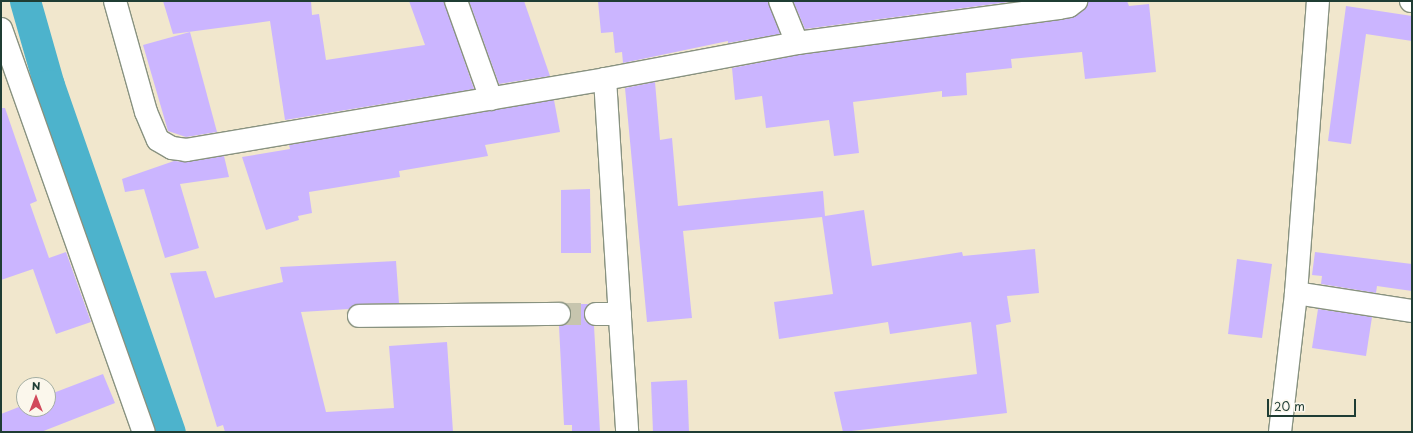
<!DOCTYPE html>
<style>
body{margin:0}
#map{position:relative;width:1413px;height:433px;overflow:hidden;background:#f1e7cd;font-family:"Playpen Sans",sans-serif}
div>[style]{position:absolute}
.canal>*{height:31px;margin:-15.5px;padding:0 15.5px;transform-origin:15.5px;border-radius:15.5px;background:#4db3cc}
.building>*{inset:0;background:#cbb5ff}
.minor-tunnel>*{height:22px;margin-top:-11px;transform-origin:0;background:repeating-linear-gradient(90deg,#c7c5ae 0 22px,transparent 0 33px)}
.roads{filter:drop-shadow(1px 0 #889280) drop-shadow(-1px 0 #889280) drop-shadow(0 1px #889280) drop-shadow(0 -1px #889280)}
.minor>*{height:22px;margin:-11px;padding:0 11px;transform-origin:11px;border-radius:11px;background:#fff}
span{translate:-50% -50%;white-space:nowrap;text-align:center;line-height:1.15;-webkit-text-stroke:3.5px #fbf7ec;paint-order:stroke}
.frame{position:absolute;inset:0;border:2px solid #1f3d34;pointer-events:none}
.north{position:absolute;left:16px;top:377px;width:40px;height:40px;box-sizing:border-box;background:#fbf7ec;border:1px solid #a3ada2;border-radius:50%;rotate:0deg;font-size:11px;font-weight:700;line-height:16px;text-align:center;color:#1f3d34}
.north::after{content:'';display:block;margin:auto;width:14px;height:18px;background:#d1495b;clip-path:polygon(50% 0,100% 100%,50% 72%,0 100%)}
.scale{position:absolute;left:1267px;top:399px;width:89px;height:18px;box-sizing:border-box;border:2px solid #1f3d34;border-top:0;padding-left:5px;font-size:12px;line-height:14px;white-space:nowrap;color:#1f3d34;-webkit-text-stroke:3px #fbf7ec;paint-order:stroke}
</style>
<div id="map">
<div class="canal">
<div style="left:25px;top:1px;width:87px;rotate:74.1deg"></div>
<div style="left:49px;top:85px;width:367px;rotate:70.8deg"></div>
</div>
<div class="building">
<div style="clip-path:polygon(163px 1px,311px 1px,312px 15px,319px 14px,326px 60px,425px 45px,409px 1px,444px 1px,474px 89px,285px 120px,270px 21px,173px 34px)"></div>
<div style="clip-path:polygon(469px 1px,524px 1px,550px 76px,499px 84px)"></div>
<div style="clip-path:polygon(598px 1px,768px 1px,780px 34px,728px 43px,728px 41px,623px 63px,622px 52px,615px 53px,613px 32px,601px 33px)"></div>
<div style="clip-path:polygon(793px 1px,1017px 1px,805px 29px)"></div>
<div style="clip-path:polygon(1088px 1px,1127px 1px,1129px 6px,1149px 4px,1156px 72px,1085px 79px,1082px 52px,1011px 59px,1012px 68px,966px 73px,967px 95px,942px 97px,942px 91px,853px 102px,859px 153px,834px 156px,829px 120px,766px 128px,762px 96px,735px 100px,732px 68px,799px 55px,1061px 20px,1072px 18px,1083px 11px)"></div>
<div style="clip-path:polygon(1346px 6px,1412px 16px,1412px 41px,1366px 34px,1351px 144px,1328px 141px)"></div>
<div style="clip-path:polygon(190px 32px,217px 132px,186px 137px,168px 131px,143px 45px)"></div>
<div style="clip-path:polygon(655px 82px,660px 140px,672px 138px,678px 206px,823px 191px,825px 216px,864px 210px,872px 266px,962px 252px,963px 256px,1035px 249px,1039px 293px,1007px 296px,1011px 322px,996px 325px,1007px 413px,843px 432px,834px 392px,977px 374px,971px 322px,890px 334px,888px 322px,779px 339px,774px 302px,833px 294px,822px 217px,683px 231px,692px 318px,647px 322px,625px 88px)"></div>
<div style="clip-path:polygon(554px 100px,560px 132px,485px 145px,488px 156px,399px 171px,400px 177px,309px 192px,312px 213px,298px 216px,299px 220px,266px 230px,242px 157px,290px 149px,289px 145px)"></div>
<div style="clip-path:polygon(1px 108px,5px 108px,37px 201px,30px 204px,49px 258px,66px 252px,91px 322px,56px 334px,33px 269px,1px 280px)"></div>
<div style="clip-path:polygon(224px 156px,229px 177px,180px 184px,199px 248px,165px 258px,144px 189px,125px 192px,122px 179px,174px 161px,188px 162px)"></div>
<div style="clip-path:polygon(590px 189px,591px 253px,561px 253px,561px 190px)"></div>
<div style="clip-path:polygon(1315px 252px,1412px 264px,1412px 291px,1377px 286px,1376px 293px,1321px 284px,1322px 276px,1312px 275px)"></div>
<div style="clip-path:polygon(1237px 259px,1272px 264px,1262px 338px,1228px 334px)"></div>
<div style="clip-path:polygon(396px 261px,399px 303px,359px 304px,349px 309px,301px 312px,326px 412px,394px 408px,389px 346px,447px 342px,453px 432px,225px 432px,223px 425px,217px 427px,170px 273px,206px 271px,215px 298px,283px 282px,280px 267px)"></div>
<div style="clip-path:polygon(566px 304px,589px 304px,584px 314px,585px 321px,594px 326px,600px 432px,572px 432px,572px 425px,564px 425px,559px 326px,570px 320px,571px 313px)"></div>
<div style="clip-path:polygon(1318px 309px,1372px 317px,1366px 356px,1312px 348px)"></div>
<div style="clip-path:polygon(103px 374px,115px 403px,41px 432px,1px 432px,1px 414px,24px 405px,24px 409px,48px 409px,48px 395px)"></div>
<div style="clip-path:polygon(687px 380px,689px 432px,653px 432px,651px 382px)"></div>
</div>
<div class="minor-tunnel">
<div style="left:559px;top:314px;width:37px"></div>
</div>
<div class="roads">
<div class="minor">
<div style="left:115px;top:1px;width:115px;rotate:74.4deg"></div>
<div style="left:146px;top:112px;width:30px;rotate:67deg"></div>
<div style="left:158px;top:140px;width:16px;rotate:30deg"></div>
<div style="left:172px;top:148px;width:14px;rotate:8deg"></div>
<div style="left:186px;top:150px;width:425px;rotate:-9.6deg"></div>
<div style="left:605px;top:79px;width:195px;rotate:-10.6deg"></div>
<div style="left:797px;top:43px;width:264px;rotate:-7.6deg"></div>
<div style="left:1059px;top:8px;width:10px;rotate:-11deg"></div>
<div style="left:1069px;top:6px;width:9px;rotate:-36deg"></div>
<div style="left:456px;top:1px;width:104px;rotate:70.3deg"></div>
<div style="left:780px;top:1px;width:45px;rotate:68deg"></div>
<div style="left:1411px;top:1px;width:1px"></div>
<div style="left:1px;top:29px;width:428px;rotate:70.5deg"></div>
<div style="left:605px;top:79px;width:354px;rotate:86.4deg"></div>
<div style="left:1296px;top:293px;width:117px;rotate:8.8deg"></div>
<div style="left:596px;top:314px;width:24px"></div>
<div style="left:359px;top:316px;width:200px;rotate:-0.6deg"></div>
<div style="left:1280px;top:432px;width:140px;rotate:-83.4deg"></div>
<div style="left:1296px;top:293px;width:293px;rotate:-85.7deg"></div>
</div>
</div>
<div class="frame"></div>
<div class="north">N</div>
<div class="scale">20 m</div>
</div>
